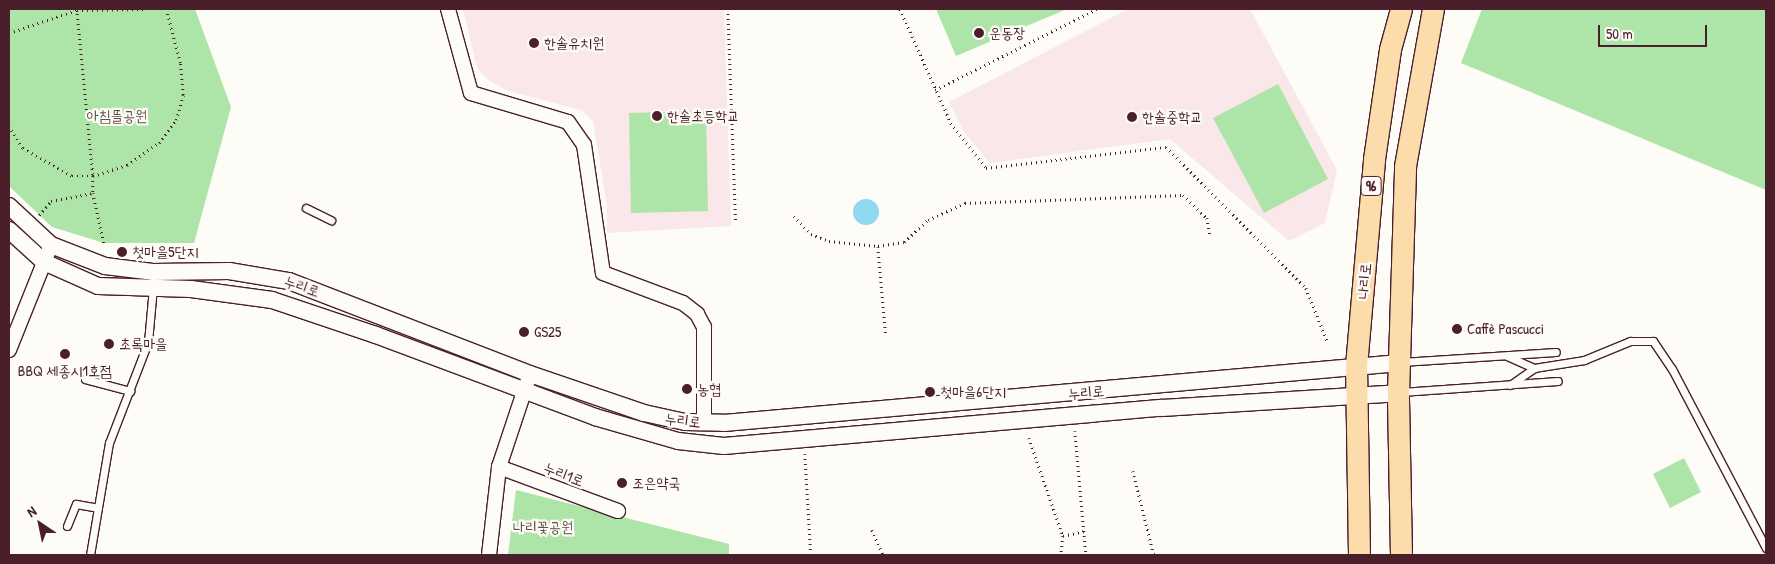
<!DOCTYPE html>
<meta charset="utf-8">
<style>
body{margin:0}
#map{position:relative;width:1775px;height:564px;overflow:hidden;background:#fdfcf7;font-family:"Patrick Hand","Poor Story",sans-serif}
div>[style]{position:absolute}
.built>*{inset:0;background:#f9e7ea}
.green>*{inset:0;background:#ade4a7}
.water>*{inset:0;background:#90daf1}
.round{border-radius:50%}
.path>*{height:2.5px;margin-top:-1.25px;transform-origin:0;background:repeating-linear-gradient(90deg,#4a1f2b 0 1px,transparent 0 5px)}
.roads{filter:drop-shadow(1px 0 #4a1f2b) drop-shadow(-1px 0 #4a1f2b) drop-shadow(0 1px #4a1f2b) drop-shadow(0 -1px #4a1f2b)}
.service>*{height:7px;margin:-3.5px;padding:0 3.5px;transform-origin:3.5px;border-radius:3.5px;background:#fdfcf7}
.minor>*{height:14px;margin:-7px;padding:0 7px;transform-origin:7px;border-radius:7px;background:#fdfcf7}
.tertiary>*{height:16px;margin:-8px;padding:0 8px;transform-origin:8px;border-radius:8px;background:#fdfcf7}
.primary>*{height:21px;margin:-10.5px;padding:0 10.5px;transform-origin:10.5px;border-radius:10.5px;background:#fddcac}
.dots>*{width:14px;height:14px;translate:-50% -50%;box-sizing:border-box;border:2px solid #fdfcf7;border-radius:50%}
span{translate:-50% -50%;white-space:nowrap;text-align:center;line-height:1.15;-webkit-text-stroke:4.5px #fdfcf7;paint-order:stroke}
.shield-label span{padding:1px 4px;background:#fdfcf7;border:1px solid;border-radius:4px;-webkit-text-stroke-width:0}
.shield-label{font-size:14px;color:#4a1f2b;font-weight:700}
.poi-label{font-size:15px;color:#4a1f2b}
.left{translate:0 -50%;text-align:left}
.park-label{font-size:15px;color:#63504a}
.street-label{font-size:15px;color:#4a1f2b}
.frame{position:absolute;inset:0;border:10px solid #4a1f2b;pointer-events:none}
.north{position:absolute;left:15px;top:499px;width:50px;height:50px;-webkit-text-stroke:4px #fdfcf7;paint-order:stroke;rotate:326deg;font-size:14px;font-weight:700;line-height:20px;text-align:center;color:#4a1f2b}
.north::after{content:'';display:block;margin:auto;width:18px;height:22px;background:#4a1f2b;clip-path:polygon(50% 0,100% 100%,50% 72%,0 100%)}
.scale{position:absolute;left:1598px;top:25px;width:109px;height:22px;box-sizing:border-box;border:2px solid #4a1f2b;border-top:0;padding-left:6px;font-size:15px;line-height:18px;white-space:nowrap;color:#4a1f2b;-webkit-text-stroke:4px #fdfcf7;paint-order:stroke}
</style>
<div id="map">
<div class="built">
<div style="clip-path:polygon(463px 9px,724px 9px,731px 226px,607px 233px,607px 206px,593px 121px,581px 110px,509px 91px,488px 80px,477px 68px)"></div>
<div style="clip-path:polygon(1128px 9px,1250px 9px,1337px 170px,1325px 223px,1289px 241px,1170px 139px,990px 163px,964px 132px,949px 102px)"></div>
</div>
<div class="green">
<div style="clip-path:polygon(9px 9px,195px 9px,231px 107px,194px 243px,104px 243px,52px 227px,9px 186px)"></div>
<div style="clip-path:polygon(936px 9px,1067px 9px,956px 56px)"></div>
<div style="clip-path:polygon(1482px 9px,1766px 9px,1766px 190px,1461px 63px)"></div>
<div style="clip-path:polygon(1278px 84px,1328px 179px,1264px 213px,1213px 118px)"></div>
<div style="clip-path:polygon(706px 111px,708px 211px,631px 213px,629px 113px)"></div>
<div style="clip-path:polygon(1684px 458px,1701px 492px,1670px 508px,1653px 474px)"></div>
<div style="clip-path:polygon(516px 490px,729px 544px,729px 555px,508px 555px)"></div>
</div>
<div class="water">
<div class="round" style="left:853px;top:199px;width:26px;height:26px"></div>
</div>
<div class="path">
<div style="left:77px;top:9px;width:168px;rotate:84.5deg"></div>
<div style="left:93px;top:176px;width:36px;rotate:-18deg"></div>
<div style="left:127px;top:165px;width:39px;rotate:-35deg"></div>
<div style="left:159px;top:143px;width:29px;rotate:-54deg"></div>
<div style="left:176px;top:120px;width:26px;rotate:-74deg"></div>
<div style="left:183px;top:95px;width:32px;rotate:-95deg"></div>
<div style="left:180px;top:63px;width:56px;rotate:-104.5deg"></div>
<div style="left:728px;top:9px;width:214px;rotate:87.9deg"></div>
<div style="left:900px;top:9px;width:125px;rotate:65.9deg"></div>
<div style="left:951px;top:123px;width:57px;rotate:52.1deg"></div>
<div style="left:986px;top:168px;width:181px;rotate:-6.7deg"></div>
<div style="left:1166px;top:147px;width:199px;rotate:45.2deg"></div>
<div style="left:1306px;top:288px;width:59px;rotate:68.2deg"></div>
<div style="left:9px;top:33px;width:72px;rotate:-18.7deg"></div>
<div style="left:77px;top:10px;width:68px;rotate:-0.8deg"></div>
<div style="left:935px;top:90px;width:181px;rotate:-26.6deg"></div>
<div style="left:9px;top:126px;width:26px;rotate:58deg"></div>
<div style="left:23px;top:148px;width:56px;rotate:29.7deg"></div>
<div style="left:72px;top:176px;width:21px"></div>
<div style="left:93px;top:176px;width:17px;rotate:90deg"></div>
<div style="left:93px;top:193px;width:51px;rotate:77.6deg"></div>
<div style="left:39px;top:215px;width:18px;rotate:-49deg"></div>
<div style="left:51px;top:201px;width:43px;rotate:-10.8deg"></div>
<div style="left:794px;top:216px;width:25px;rotate:47deg"></div>
<div style="left:811px;top:234px;width:19px;rotate:21deg"></div>
<div style="left:829px;top:241px;width:49px;rotate:5.8deg"></div>
<div style="left:878px;top:246px;width:26px;rotate:-9deg"></div>
<div style="left:904px;top:242px;width:33px;rotate:-43deg"></div>
<div style="left:928px;top:220px;width:41px;rotate:-24.7deg"></div>
<div style="left:965px;top:203px;width:218px;rotate:-2.1deg"></div>
<div style="left:1183px;top:195px;width:33px;rotate:44deg"></div>
<div style="left:1207px;top:218px;width:17px;rotate:80deg"></div>
<div style="left:878px;top:247px;width:90px;rotate:84.9deg"></div>
<div style="left:1075px;top:431px;width:124px;rotate:84.9deg"></div>
<div style="left:1029px;top:438px;width:104px;rotate:70.9deg"></div>
<div style="left:1063px;top:536px;width:19px;rotate:96deg"></div>
<div style="left:805px;top:454px;width:101px;rotate:86.6deg"></div>
<div style="left:1133px;top:471px;width:87px;rotate:76deg"></div>
<div style="left:872px;top:530px;width:27px;rotate:66deg"></div>
<div style="left:1063px;top:536px;width:22px;rotate:-13deg"></div>
</div>
<div class="roads">
<div class="service">
<div style="left:306px;top:208px;width:28px;rotate:26deg"></div>
<div style="left:1507px;top:356px;width:30px;rotate:24deg"></div>
<div style="left:1401px;top:362px;width:155px;rotate:-3.7deg"></div>
<div style="left:85px;top:379px;width:47px;rotate:14.9deg"></div>
<div style="left:1510px;top:385px;width:29px;rotate:-35deg"></div>
<div style="left:1534px;top:368px;width:51px;rotate:-9.1deg"></div>
<div style="left:1584px;top:360px;width:50px;rotate:-22.4deg"></div>
<div style="left:1630px;top:341px;width:23px"></div>
<div style="left:1653px;top:341px;width:34px;rotate:56deg"></div>
<div style="left:1672px;top:369px;width:202px;rotate:62.3deg"></div>
<div style="left:1401px;top:392px;width:157px;rotate:-4deg"></div>
<div style="left:67px;top:526px;width:24px;rotate:-68deg"></div>
<div style="left:76px;top:504px;width:22px;rotate:10deg"></div>
<div style="left:90px;top:555px;width:114px;rotate:-80.4deg"></div>
<div style="left:109px;top:443px;width:108px;rotate:-68.9deg"></div>
<div style="left:148px;top:342px;width:55px;rotate:-84.8deg"></div>
</div>
<div class="minor">
<div style="left:448px;top:9px;width:87px;rotate:74.7deg"></div>
<div style="left:471px;top:93px;width:101px;rotate:16.6deg"></div>
<div style="left:568px;top:122px;width:28px;rotate:55deg"></div>
<div style="left:584px;top:145px;width:129px;rotate:81.6deg"></div>
<div style="left:603px;top:273px;width:85px;rotate:20.6deg"></div>
<div style="left:683px;top:303px;width:18px;rotate:38deg"></div>
<div style="left:697px;top:314px;width:15px;rotate:62deg"></div>
<div style="left:704px;top:327px;width:96px;rotate:90deg"></div>
<div style="left:9px;top:350px;width:113px;rotate:-68.2deg"></div>
<div style="left:499px;top:467px;width:127px;rotate:20.3deg"></div>
<div style="left:489px;top:555px;width:89px;rotate:-83.5deg"></div>
<div style="left:499px;top:467px;width:98px;rotate:-71.6deg"></div>
</div>
<div class="tertiary">
<div style="left:9px;top:206px;width:57px;rotate:42.9deg"></div>
<div style="left:51px;top:245px;width:58px;rotate:21.3deg"></div>
<div style="left:105px;top:266px;width:48px;rotate:7.1deg"></div>
<div style="left:153px;top:272px;width:76px;rotate:-0.8deg"></div>
<div style="left:229px;top:271px;width:61px;rotate:9.5deg"></div>
<div style="left:289px;top:281px;width:258px;rotate:21.1deg"></div>
<div style="left:530px;top:374px;width:120px;rotate:18.9deg"></div>
<div style="left:644px;top:413px;width:42px;rotate:12.4deg"></div>
<div style="left:685px;top:422px;width:39px;rotate:1deg"></div>
<div style="left:724px;top:423px;width:678px;rotate:-5.08deg"></div>
<div style="left:9px;top:230px;width:47px;rotate:42.4deg"></div>
<div style="left:44px;top:262px;width:59px;rotate:24deg"></div>
<div style="left:98px;top:286px;width:93px;rotate:1.8deg"></div>
<div style="left:191px;top:289px;width:82px;rotate:7.7deg"></div>
<div style="left:272px;top:300px;width:110px;rotate:18.6deg"></div>
<div style="left:376px;top:335px;width:234px;rotate:20.5deg"></div>
<div style="left:595px;top:417px;width:86px;rotate:16.1deg"></div>
<div style="left:678px;top:441px;width:46px;rotate:6.2deg"></div>
<div style="left:724px;top:446px;width:440px;rotate:-5deg"></div>
<div style="left:1162px;top:408px;width:236px;rotate:-3.6deg"></div>
</div>
<div class="primary">
<div style="left:1359px;top:555px;width:189px;rotate:-90.9deg"></div>
<div style="left:1356px;top:366px;width:208px;rotate:-85deg"></div>
<div style="left:1374px;top:159px;width:111px;rotate:-81.7deg"></div>
<div style="left:1390px;top:49px;width:41px;rotate:-74.6deg"></div>
<div style="left:1401px;top:555px;width:162px;rotate:-91.1deg"></div>
<div style="left:1398px;top:393px;width:227px;rotate:-88.2deg"></div>
<div style="left:1405px;top:166px;width:159px;rotate:-79.9deg"></div>
</div>
</div>
<div class="dots">
<div style="left:979px;top:33px;background:#4a1f2b"></div>
<div style="left:534px;top:43px;background:#4a1f2b"></div>
<div style="left:657px;top:116px;background:#4a1f2b"></div>
<div style="left:1132px;top:117px;background:#4a1f2b"></div>
<div style="left:122px;top:252px;background:#4a1f2b"></div>
<div style="left:1457px;top:329px;background:#4a1f2b"></div>
<div style="left:524px;top:332px;background:#4a1f2b"></div>
<div style="left:109px;top:344px;background:#4a1f2b"></div>
<div style="left:65px;top:354px;background:#4a1f2b"></div>
<div style="left:687px;top:389px;background:#4a1f2b"></div>
<div style="left:930px;top:392px;background:#4a1f2b"></div>
<div style="left:622px;top:483px;background:#4a1f2b"></div>
</div>
<div class="shield-label">
<span style="left:1371px;top:186px">96</span>
</div>
<div class="poi-label">
<span class="left" style="left:989px;top:33px">운동장</span>
<span class="left" style="left:544px;top:43px">한솔유치원</span>
<span class="left" style="left:667px;top:116px">한솔초등학교</span>
<span class="left" style="left:1142px;top:117px">한솔중학교</span>
<span class="left" style="left:132px;top:252px">첫마을5단지</span>
<span class="left" style="left:1467px;top:329px">Caffè Pascucci</span>
<span class="left" style="left:534px;top:332px">GS25</span>
<span class="left" style="left:119px;top:344px">초록마을</span>
<span style="left:65px;top:371px">BBQ 세종시1호점</span>
<span class="left" style="left:697px;top:389px">농협</span>
<span class="left" style="left:940px;top:392px">첫마을6단지</span>
<span class="left" style="left:632px;top:483px">조은약국</span>
</div>
<div class="park-label">
<span style="left:117px;top:116px">아침뜰공원</span>
<span style="left:543px;top:527px">나리꽃공원</span>
</div>
<div class="street-label">
<span style="left:1364px;top:281px;rotate:-85deg">나리로</span>
<span style="left:302px;top:286px;rotate:19deg">누리로</span>
<span style="left:1086px;top:392px;rotate:-5deg">누리로</span>
<span style="left:683px;top:420px;rotate:7deg">누리로</span>
<span style="left:564px;top:474px;rotate:21deg">누리1로</span>
</div>
<div class="frame"></div>
<div class="north">N</div>
<div class="scale">50 m</div>
</div>
